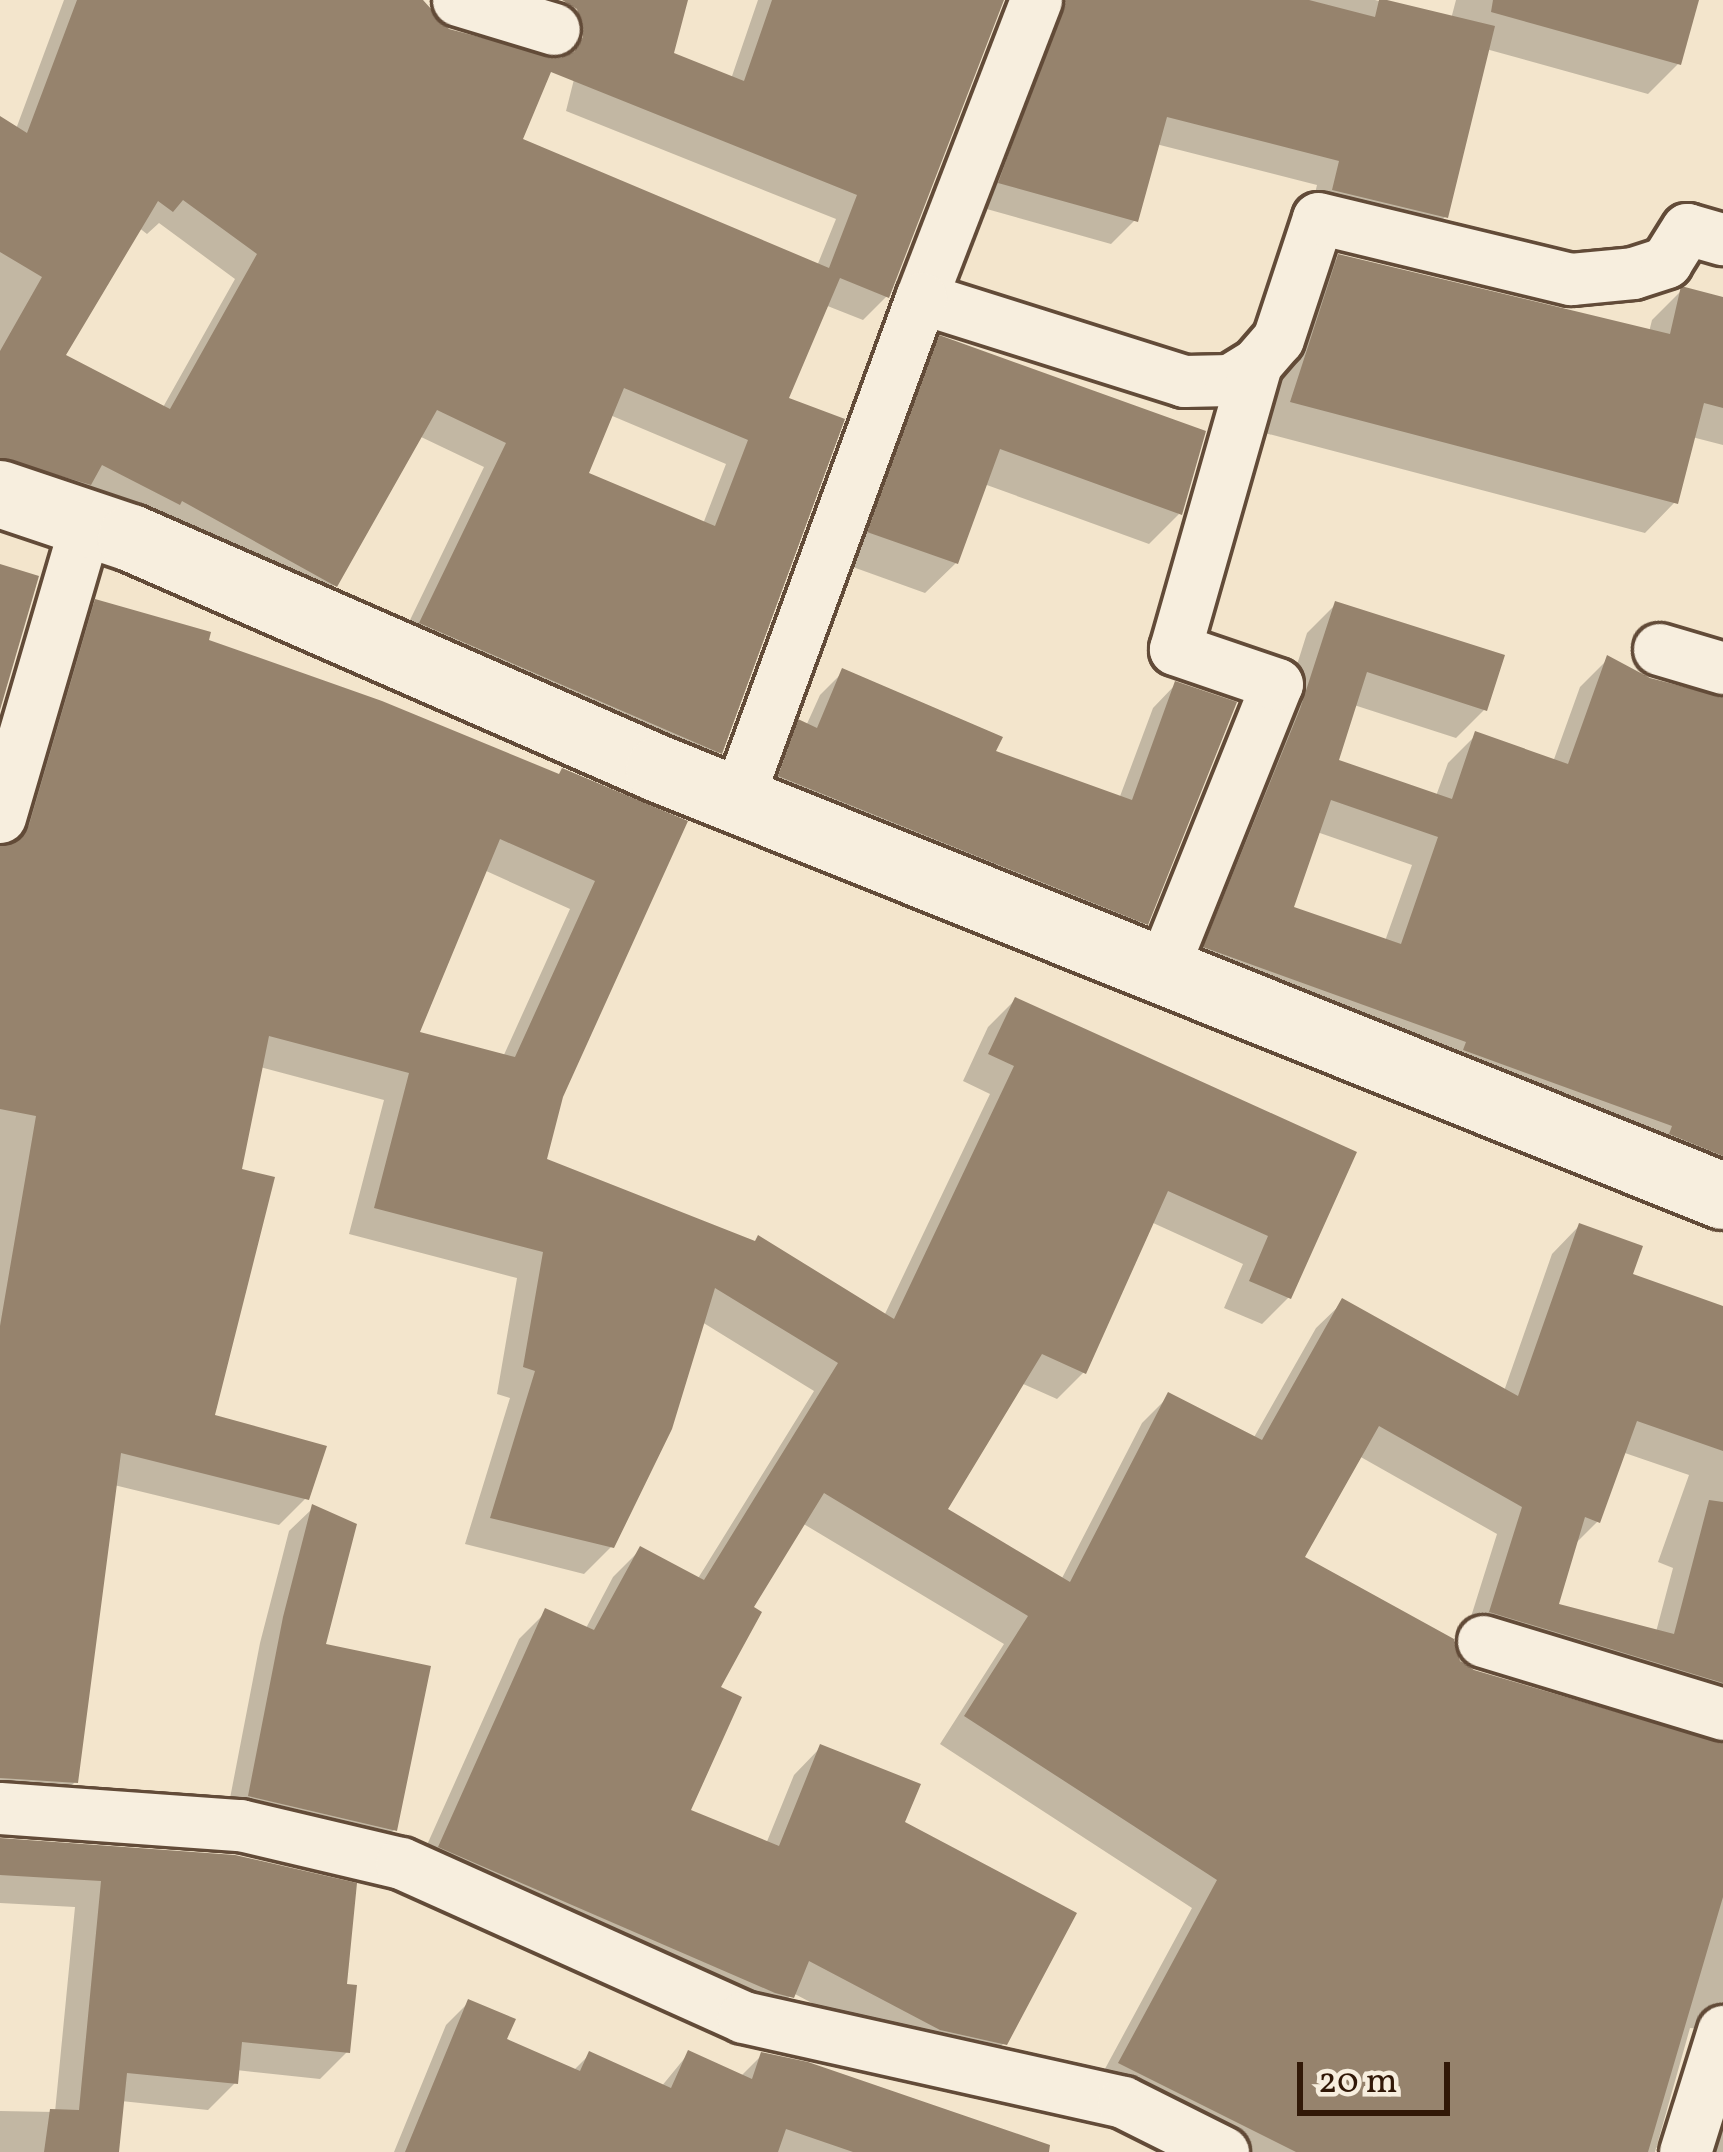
<!DOCTYPE html>
<style>
body{margin:0}
#map{position:relative;width:1723px;height:2152px;overflow:hidden;background:#f3e5cc;font-family:Vollkorn,serif}
div>[style]{position:absolute}
.shadow>*{inset:0;background:#0003}
.building>*{inset:0;background:#96836d}
.roads{filter:drop-shadow(3px 0 #624b38) drop-shadow(-3px 0 #624b38) drop-shadow(0 3px #624b38) drop-shadow(0 -3px #624b38)}
.street>*{height:51px;margin:-25.5px;padding:0 25.5px;transform-origin:25.5px;border-radius:25.5px;background:#f7eede}
.secondary>*{height:66px;margin:-33px;padding:0 33px;transform-origin:33px;border-radius:33px;background:#f7eede}
span{translate:-50% -50%;white-space:nowrap;text-align:center;line-height:1.15;-webkit-text-stroke:9px #f7eede;paint-order:stroke}
.scale{position:absolute;left:1297px;top:2062px;width:153px;height:54px;box-sizing:border-box;border:6px solid #311807;border-top:0;padding-left:15px;font-size:36px;line-height:42px;white-space:nowrap;color:#311807;-webkit-text-stroke:9px #f7eede;paint-order:stroke}
</style>
<div id="map">
<div class="shadow">
<div style="clip-path:polygon(evenodd,64px 0,413px 0,520px 141px,817px 266px,836px 219px,566px 111px,594px 0,685px 0,670px 55px,731px 79px,758px 0,1001px 0,887px 296px,863px 320px,825px 305px,785px 399px,719px 752px,696px 776px,397px 647px,484px 467px,419px 436px,334px 585px,311px 609px,0 486px,0 120px,16px 129px,64px 0,159px 223px,235px 279px,162px 409px,61px 357px,138px 227px,147px 234px,159px 223px,64px 0,610px 415px,726px 464px,703px 524px,585px 474px,610px 415px)"></div>
<div style="clip-path:polygon(1025px 0,1375px 0,1451px 19px,1456px 0,1696px 0,1678px 64px,1648px 94px,1486px 49px,1445px 217px,1421px 241px,1310px 214px,1317px 185px,1156px 144px,1135px 220px,1111px 244px,976px 206px)"></div>
<div style="clip-path:polygon(1339px 257px,1649px 332px,1652px 320px,1682px 290px,1723px 300px,1723px 445px,1692px 437px,1675px 502px,1645px 533px,1261px 432px,1308px 287px)"></div>
<div style="clip-path:polygon(940px 339px,1179px 514px,1149px 544px,984px 484px,956px 563px,925px 593px,839px 562px,910px 369px)"></div>
<div style="clip-path:polygon(evenodd,96px 602px,684px 823px,560px 1096px,544px 1160px,884px 1316px,990px 1094px,963px 1081px,988px 1027px,1015px 1000px,1353px 1154px,1289px 1297px,1262px 1324px,1224px 1308px,1243px 1264px,1151px 1222px,1084px 1372px,1057px 1399px,1021px 1383px,944px 1510px,1061px 1580px,1142px 1423px,1169px 1396px,1253px 1439px,1316px 1328px,1343px 1302px,1504px 1391px,1552px 1254px,1579px 1226px,1630px 1276px,1723px 1309px,1723px 1731px,1464px 1639px,1497px 1534px,1359px 1456px,1301px 1558px,1473px 1672px,1723px 1746px,1723px 2048px,1706px 2029px,1690px 2028px,1655px 2152px,1222px 2152px,1093px 2091px,1192px 1908px,940px 1744px,1004px 1644px,802px 1523px,750px 1608px,717px 1689px,687px 1812px,766px 1844px,794px 1775px,820px 1748px,902px 1824px,1004px 2043px,977px 2071px,912px 2056px,793px 1993px,764px 2023px,414px 1874px,519px 1639px,546px 1612px,585px 1630px,613px 1577px,640px 1550px,697px 1580px,814px 1391px,702px 1322px,612px 1546px,584px 1574px,465px 1544px,510px 1398px,497px 1394px,517px 1278px,349px 1234px,384px 1100px,260px 1067px,239px 1171px,211px 1417px,306px 1498px,279px 1525px,114px 1485px,75px 1782px,48px 1809px,0 1808px,0 849px,5px 849px,69px 629px,96px 602px,484px 870px,570px 909px,503px 1057px,415px 1034px,484px 870px,96px 602px,1622px 1452px,1689px 1475px,1658px 1562px,1673px 1568px,1656px 1632px,1555px 1606px,1574px 1545px,1598px 1521px,1622px 1452px)"></div>
<div style="clip-path:polygon(evenodd,1336px 604px,1484px 710px,1456px 738px,1354px 705px,1335px 761px,1436px 796px,1448px 763px,1476px 735px,1553px 762px,1580px 687px,1608px 659px,1649px 681px,1723px 704px,1723px 1200px,1177px 976px,1273px 741px,1307px 633px,1336px 604px,1317px 832px,1412px 865px,1385px 941px,1290px 909px,1317px 832px)"></div>
<div style="clip-path:polygon(843px 672px,992px 753px,1119px 799px,1153px 708px,1176px 684px,1145px 923px,1122px 946px,756px 800px,776px 746px,799px 723px,806px 726px,820px 695px)"></div>
<div style="clip-path:polygon(313px 1508px,322px 1646px,394px 1830px,370px 1853px,226px 1819px,260px 1643px,289px 1531px)"></div>
<div style="clip-path:polygon(0 1841px,235px 1858px,343px 1986px,347px 2052px,320px 2079px,236px 2070px,235px 2083px,208px 2110px,121px 2101px,116px 2152px,0 2152px,0 2111px,55px 2112px,75px 1907px,0 1903px)"></div>
<div style="clip-path:polygon(469px 2002px,504px 2041px,573px 2071px,589px 2055px,661px 2087px,688px 2054px,740px 2077px,762px 2055px,1015px 2152px,394px 2152px,446px 2025px)"></div>
<div style="clip-path:polygon(1723px 2078px,1723px 2152px,1700px 2152px)"></div>
</div>
<div class="building">
<div style="clip-path:polygon(evenodd,77px 0,423px 0,449px 29px,560px 58px,574px 52px,583px 37px,577px 9px,562px 0,688px 0,674px 53px,744px 81px,772px 0,1004px 0,889px 298px,840px 278px,789px 398px,845px 419px,722px 754px,419px 623px,506px 443px,437px 410px,337px 587px,182px 501px,180px 505px,102px 465px,91px 485px,0 458px,0 351px,42px 277px,0 252px,0 116px,27px 133px,77px 0,551px 72px,857px 195px,829px 268px,523px 139px,551px 72px,77px 0,183px 200px,257px 254px,170px 409px,66px 355px,158px 201px,173px 212px,183px 200px,77px 0,624px 388px,748px 440px,715px 526px,589px 473px,624px 388px)"></div>
<div style="clip-path:polygon(1065px 0,1309px 0,1375px 17px,1379px 0,1387px 0,1495px 26px,1448px 218px,1332px 190px,1339px 161px,1167px 117px,1138px 222px,998px 183px)"></div>
<div style="clip-path:polygon(1493px 0,1699px 0,1681px 65px,1491px 12px)"></div>
<div style="clip-path:polygon(1338px 254px,1670px 334px,1681px 286px,1723px 297px,1723px 408px,1704px 403px,1678px 504px,1290px 402px)"></div>
<div style="clip-path:polygon(939px 335px,1206px 431px,1182px 515px,1000px 449px,958px 564px,867px 532px)"></div>
<div style="clip-path:polygon(0 564px,39px 576px,0 710px)"></div>
<div style="clip-path:polygon(evenodd,95px 599px,211px 632px,209px 640px,382px 701px,559px 774px,562px 768px,688px 821px,563px 1097px,547px 1159px,755px 1241px,758px 1235px,894px 1319px,1014px 1066px,988px 1054px,1015px 997px,1357px 1152px,1291px 1299px,1249px 1281px,1268px 1236px,1168px 1191px,1086px 1374px,1042px 1354px,948px 1509px,1070px 1582px,1168px 1392px,1262px 1440px,1342px 1298px,1518px 1396px,1579px 1223px,1643px 1246px,1633px 1274px,1723px 1306px,1723px 1451px,1637px 1421px,1600px 1523px,1585px 1517px,1559px 1604px,1674px 1634px,1709px 1500px,1723px 1502px,1723px 1683px,1489px 1612px,1522px 1507px,1379px 1426px,1305px 1557px,1454px 1639px,1460px 1661px,1474px 1670px,1723px 1743px,1723px 1897px,1648px 2152px,1296px 2152px,1118px 2063px,1217px 1880px,964px 1716px,1028px 1616px,824px 1493px,754px 1607px,762px 1612px,721px 1687px,742px 1697px,691px 1810px,779px 1846px,820px 1744px,921px 1784px,905px 1822px,1077px 1913px,1007px 2045px,940px 2030px,809px 1961px,794px 1998px,775px 1993px,438px 1847px,545px 1608px,594px 1630px,640px 1546px,704px 1580px,838px 1363px,715px 1288px,672px 1429px,614px 1548px,490px 1518px,535px 1371px,523px 1367px,543px 1252px,374px 1208px,409px 1073px,269px 1036px,242px 1169px,275px 1177px,215px 1415px,327px 1446px,309px 1500px,121px 1453px,78px 1783px,0 1778px,0 1326px,36px 1116px,0 1109px,0 846px,20px 839px,29px 825px,95px 599px,500px 839px,595px 881px,515px 1057px,420px 1032px,500px 839px)"></div>
<div style="clip-path:polygon(evenodd,1335px 601px,1505px 655px,1487px 711px,1367px 672px,1339px 760px,1452px 799px,1475px 731px,1568px 764px,1607px 655px,1650px 678px,1723px 697px,1723px 1156px,1669px 1134px,1672px 1126px,1463px 1050px,1466px 1042px,1203px 947px,1300px 709px,1335px 601px,1331px 800px,1438px 837px,1401px 944px,1294px 907px,1331px 800px)"></div>
<div style="clip-path:polygon(842px 668px,1003px 737px,996px 751px,1132px 800px,1175px 681px,1237px 702px,1148px 925px,778px 776px,798px 719px,817px 728px)"></div>
<div style="clip-path:polygon(312px 1504px,357px 1524px,326px 1644px,431px 1666px,397px 1831px,248px 1796px,283px 1617px)"></div>
<div style="clip-path:polygon(0 1838px,235px 1855px,357px 1883px,347px 1984px,357px 1985px,350px 2053px,242px 2042px,238px 2084px,127px 2073px,119px 2152px,44px 2152px,50px 2109px,79px 2110px,101px 1881px,0 1875px)"></div>
<div style="clip-path:polygon(468px 1999px,516px 2019px,507px 2039px,580px 2071px,589px 2051px,671px 2088px,688px 2050px,752px 2079px,761px 2052px,808px 2062px,1050px 2145px,1049px 2152px,853px 2152px,786px 2129px,778px 2152px,405px 2152px)"></div>
</div>
<div class="roads">
<div class="street">
<div style="left:458px;top:0;width:100px;rotate:16.8deg"></div>
<div style="left:1036px;top:0;width:319px;rotate:111.1deg"></div>
<div style="left:921px;top:298px;width:276px;rotate:17.5deg"></div>
<div style="left:1184px;top:381px;width:46px;rotate:-1.2deg"></div>
<div style="left:1230px;top:380px;width:31px;rotate:-32deg"></div>
<div style="left:1256px;top:364px;width:33px;rotate:-49deg"></div>
<div style="left:1278px;top:339px;width:127px;rotate:-71.7deg"></div>
<div style="left:1318px;top:218px;width:260px;rotate:13.6deg"></div>
<div style="left:1571px;top:279px;width:62px;rotate:-5.5deg"></div>
<div style="left:1633px;top:273px;width:35px;rotate:-18deg"></div>
<div style="left:1666px;top:262px;width:39px;rotate:-58deg"></div>
<div style="left:1687px;top:229px;width:37px;rotate:16deg"></div>
<div style="left:1659px;top:649px;width:67px;rotate:16.5deg"></div>
<div style="left:737px;top:800px;width:535px;rotate:-69.87deg"></div>
<div style="left:0;top:817px;width:306px;rotate:-73.7deg"></div>
<div style="left:1163px;top:967px;width:305px;rotate:-68.1deg"></div>
<div style="left:1277px;top:684px;width:108px;rotate:-161.1deg"></div>
<div style="left:1175px;top:649px;width:296px;rotate:-74.1deg"></div>
<div style="left:1483px;top:1641px;width:251px;rotate:16.9deg"></div>
<div style="left:0;top:1808px;width:241px;rotate:4.1deg"></div>
<div style="left:240px;top:1825px;width:165px;rotate:13.3deg"></div>
<div style="left:401px;top:1863px;width:375px;rotate:24.2deg"></div>
<div style="left:743px;top:2017px;width:389px;rotate:12.6deg"></div>
<div style="left:1123px;top:2102px;width:112px;rotate:26.6deg"></div>
<div style="left:1685px;top:2152px;width:127px;rotate:-72.6deg"></div>
</div>
<div class="secondary">
<div style="left:0;top:494px;width:138px;rotate:18.6deg"></div>
<div style="left:131px;top:538px;width:576px;rotate:23.63deg"></div>
<div style="left:659px;top:769px;width:1146px;rotate:21.87deg"></div>
</div>
</div>
<div class="scale">20 m</div>
</div>
